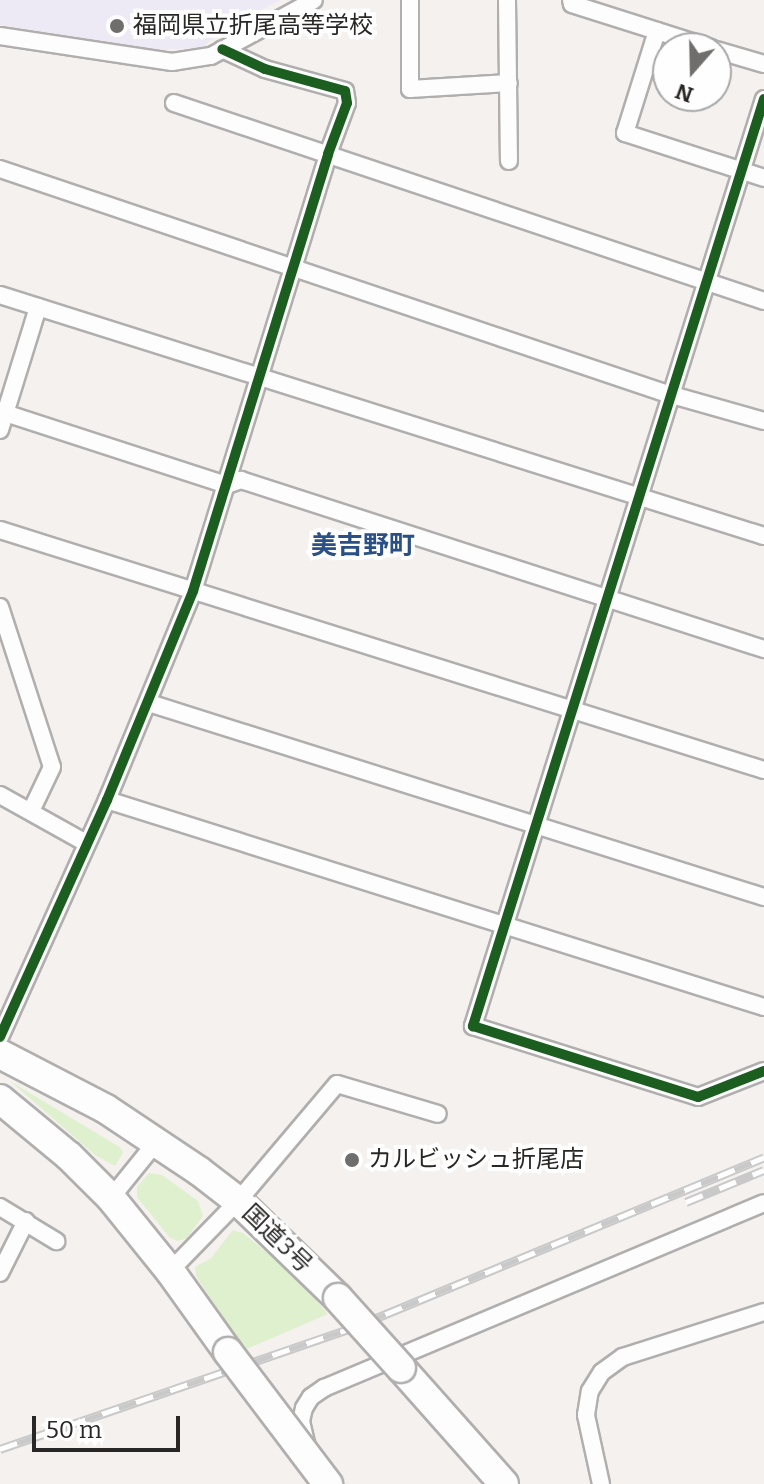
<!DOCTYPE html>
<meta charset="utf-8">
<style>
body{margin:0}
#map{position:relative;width:764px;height:1484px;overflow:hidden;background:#f4f1ef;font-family:Bitter,"Noto Sans JP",serif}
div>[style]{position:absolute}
.education>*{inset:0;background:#edeaf5}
.green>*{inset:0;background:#dff0ce}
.roads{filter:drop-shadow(2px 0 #b1aeae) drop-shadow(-2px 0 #b1aeae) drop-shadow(0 2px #b1aeae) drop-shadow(0 -2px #b1aeae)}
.minor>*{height:16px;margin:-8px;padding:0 8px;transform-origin:8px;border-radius:8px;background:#fdfdfd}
.trunk>*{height:28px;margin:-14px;padding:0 14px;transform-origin:14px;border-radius:14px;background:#fdfdfd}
.rail>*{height:9px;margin-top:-4.5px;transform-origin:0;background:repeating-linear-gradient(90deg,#fefefe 0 18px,#cac9c9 0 36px);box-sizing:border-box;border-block:2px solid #cac9c9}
.bridges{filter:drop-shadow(2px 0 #b1aeae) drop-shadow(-2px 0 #b1aeae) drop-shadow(0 2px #b1aeae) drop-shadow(0 -2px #b1aeae)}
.trunk-bridge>*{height:28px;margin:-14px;padding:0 14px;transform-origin:14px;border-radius:14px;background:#fdfdfd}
.cycleway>*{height:10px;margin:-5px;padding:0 5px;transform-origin:5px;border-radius:5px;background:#1b5e20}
.dots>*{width:22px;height:22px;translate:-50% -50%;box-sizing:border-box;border:4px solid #fefefe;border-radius:50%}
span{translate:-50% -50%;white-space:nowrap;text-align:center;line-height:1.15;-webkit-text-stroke:8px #fefefe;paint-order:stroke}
.poi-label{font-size:24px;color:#292726}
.left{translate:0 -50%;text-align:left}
.street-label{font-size:24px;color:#292726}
.neighbourhood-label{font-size:26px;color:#2a5086;font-weight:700}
.north{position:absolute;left:652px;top:32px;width:80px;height:80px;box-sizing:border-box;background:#fefefe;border:2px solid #a9a8a8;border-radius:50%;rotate:200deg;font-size:22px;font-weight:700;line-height:32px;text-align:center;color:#292726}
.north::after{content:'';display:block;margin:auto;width:28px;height:36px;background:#706e6c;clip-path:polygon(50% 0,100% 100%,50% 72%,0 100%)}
.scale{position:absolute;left:32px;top:1416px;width:148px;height:36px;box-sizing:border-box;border:4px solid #292726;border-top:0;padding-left:10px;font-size:24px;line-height:28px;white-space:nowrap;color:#292726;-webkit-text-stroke:6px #fefefe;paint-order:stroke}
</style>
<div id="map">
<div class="education">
<div style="clip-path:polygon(0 0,281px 0,228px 27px,201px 48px,156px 50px,0 25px)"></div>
</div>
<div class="green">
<div style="clip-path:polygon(10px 1081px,121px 1148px,123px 1153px,115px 1166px,95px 1155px)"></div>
<div style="clip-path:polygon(149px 1173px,162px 1175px,198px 1201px,203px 1216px,187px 1238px,178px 1241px,170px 1238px,137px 1197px,137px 1187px)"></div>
<div style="clip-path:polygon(233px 1230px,243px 1233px,295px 1276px,328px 1314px,244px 1350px,196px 1276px,195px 1267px,211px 1258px)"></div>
</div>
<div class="roads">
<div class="minor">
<div style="left:410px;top:0;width:89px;rotate:90deg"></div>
<div style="left:410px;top:89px;width:99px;rotate:-3.5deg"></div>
<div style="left:507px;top:0;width:161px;rotate:89.3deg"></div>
<div style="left:571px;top:0;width:4px;rotate:76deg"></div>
<div style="left:572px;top:4px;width:146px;rotate:17.6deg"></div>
<div style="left:657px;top:31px;width:107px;rotate:107.4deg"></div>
<div style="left:625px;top:133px;width:146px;rotate:17.9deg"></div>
<div style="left:0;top:36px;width:174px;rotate:8.6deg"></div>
<div style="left:172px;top:62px;width:39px;rotate:-9deg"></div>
<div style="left:211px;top:56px;width:117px;rotate:-28.5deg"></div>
<div style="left:716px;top:50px;width:50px;rotate:16.3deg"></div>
<div style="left:764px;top:99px;width:972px;rotate:107.43deg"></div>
<div style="left:473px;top:1026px;width:236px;rotate:17.5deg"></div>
<div style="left:698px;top:1097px;width:71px;rotate:-21.5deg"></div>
<div style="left:174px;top:103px;width:622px;rotate:18.55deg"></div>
<div style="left:0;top:169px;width:702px;rotate:18.62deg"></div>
<div style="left:665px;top:393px;width:103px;rotate:15.8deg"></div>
<div style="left:0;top:295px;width:801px;rotate:17.51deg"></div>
<div style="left:5px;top:413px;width:233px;rotate:18deg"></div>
<div style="left:227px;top:485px;width:15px;rotate:-20deg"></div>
<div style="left:241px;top:480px;width:550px;rotate:17.91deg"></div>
<div style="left:0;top:430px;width:129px;rotate:-72.8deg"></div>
<div style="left:0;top:530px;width:801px;rotate:17.44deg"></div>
<div style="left:0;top:607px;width:168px;rotate:72deg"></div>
<div style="left:52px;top:767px;width:49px;rotate:115.5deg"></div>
<div style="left:149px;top:703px;width:645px;rotate:17.51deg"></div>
<div style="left:0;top:795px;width:98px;rotate:29.2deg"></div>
<div style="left:107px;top:800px;width:689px;rotate:17.49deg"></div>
<div style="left:0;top:1037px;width:260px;rotate:-65.7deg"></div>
<div style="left:107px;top:800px;width:226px;rotate:-67.6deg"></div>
<div style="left:193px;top:591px;width:457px;rotate:-72.8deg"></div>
<div style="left:328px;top:154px;width:54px;rotate:-69.6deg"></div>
<div style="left:347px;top:103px;width:12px;rotate:-99deg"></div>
<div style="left:345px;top:91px;width:83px;rotate:-164.6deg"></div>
<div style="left:265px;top:69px;width:47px;rotate:-155.1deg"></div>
<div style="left:111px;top:1198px;width:73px;rotate:-51.1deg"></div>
<div style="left:0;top:1207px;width:66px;rotate:31.3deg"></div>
<div style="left:170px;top:1271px;width:98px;rotate:-45.8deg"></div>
<div style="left:238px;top:1201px;width:153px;rotate:-49.8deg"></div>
<div style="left:337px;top:1084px;width:105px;rotate:16.5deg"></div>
<div style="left:0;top:1273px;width:58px;rotate:-63.4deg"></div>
<div style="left:307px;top:1447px;width:27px;rotate:-103deg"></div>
<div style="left:301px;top:1421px;width:13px;rotate:-77deg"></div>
<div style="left:304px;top:1408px;width:13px;rotate:-58deg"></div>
<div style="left:311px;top:1397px;width:16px;rotate:-35deg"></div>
<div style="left:324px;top:1388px;width:477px;rotate:-22.8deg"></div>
<div style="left:601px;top:1484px;width:71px;rotate:-102.3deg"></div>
<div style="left:586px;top:1415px;width:24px;rotate:-81deg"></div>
<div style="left:590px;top:1391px;width:22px;rotate:-58deg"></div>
<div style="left:602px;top:1372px;width:26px;rotate:-36deg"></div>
<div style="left:623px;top:1357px;width:148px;rotate:-17.7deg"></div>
</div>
<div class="trunk">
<div style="left:0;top:1054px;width:119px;rotate:27.4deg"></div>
<div style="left:106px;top:1109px;width:112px;rotate:33.7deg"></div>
<div style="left:199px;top:1171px;width:49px;rotate:37.6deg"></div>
<div style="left:238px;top:1201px;width:139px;rotate:44.1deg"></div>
<div style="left:0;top:1099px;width:89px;rotate:39.6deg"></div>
<div style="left:69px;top:1156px;width:59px;rotate:45deg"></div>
<div style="left:111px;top:1198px;width:94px;rotate:51.1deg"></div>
<div style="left:170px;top:1271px;width:100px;rotate:54.4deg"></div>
<div style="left:401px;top:1368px;width:155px;rotate:48.4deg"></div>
</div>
</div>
<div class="rail">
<div style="left:686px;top:1202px;width:84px;rotate:-22.3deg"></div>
<div style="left:0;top:1449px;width:372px;rotate:-19deg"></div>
<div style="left:352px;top:1328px;width:446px;rotate:-22.5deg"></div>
</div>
<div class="bridges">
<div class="trunk-bridge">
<div style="left:338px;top:1298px;width:94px;rotate:48deg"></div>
<div style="left:228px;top:1352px;width:166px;rotate:52.9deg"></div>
</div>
</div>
<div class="cycleway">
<div style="left:764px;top:99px;width:972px;rotate:107.43deg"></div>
<div style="left:473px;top:1026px;width:236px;rotate:17.5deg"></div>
<div style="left:698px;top:1097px;width:71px;rotate:-21.5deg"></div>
<div style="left:0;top:1037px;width:260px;rotate:-65.7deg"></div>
<div style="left:107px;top:800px;width:226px;rotate:-67.6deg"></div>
<div style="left:193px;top:591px;width:457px;rotate:-72.8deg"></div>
<div style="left:328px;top:154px;width:54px;rotate:-69.6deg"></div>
<div style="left:347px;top:103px;width:12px;rotate:-99deg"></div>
<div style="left:345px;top:91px;width:83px;rotate:-164.6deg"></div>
<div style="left:265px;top:69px;width:47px;rotate:-155.1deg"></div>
</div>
<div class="dots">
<div style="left:117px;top:26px;background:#706e6c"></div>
<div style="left:352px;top:1160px;background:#706e6c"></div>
</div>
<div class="poi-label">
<span class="left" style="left:133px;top:26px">福岡県立折尾高等学校</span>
<span class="left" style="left:368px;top:1160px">カルビッシュ折尾店</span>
</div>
<div class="street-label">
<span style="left:277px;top:1239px;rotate:44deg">国道3号</span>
</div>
<div class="neighbourhood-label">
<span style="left:363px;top:546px">美吉野町</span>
</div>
<div class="north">N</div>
<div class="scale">50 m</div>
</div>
